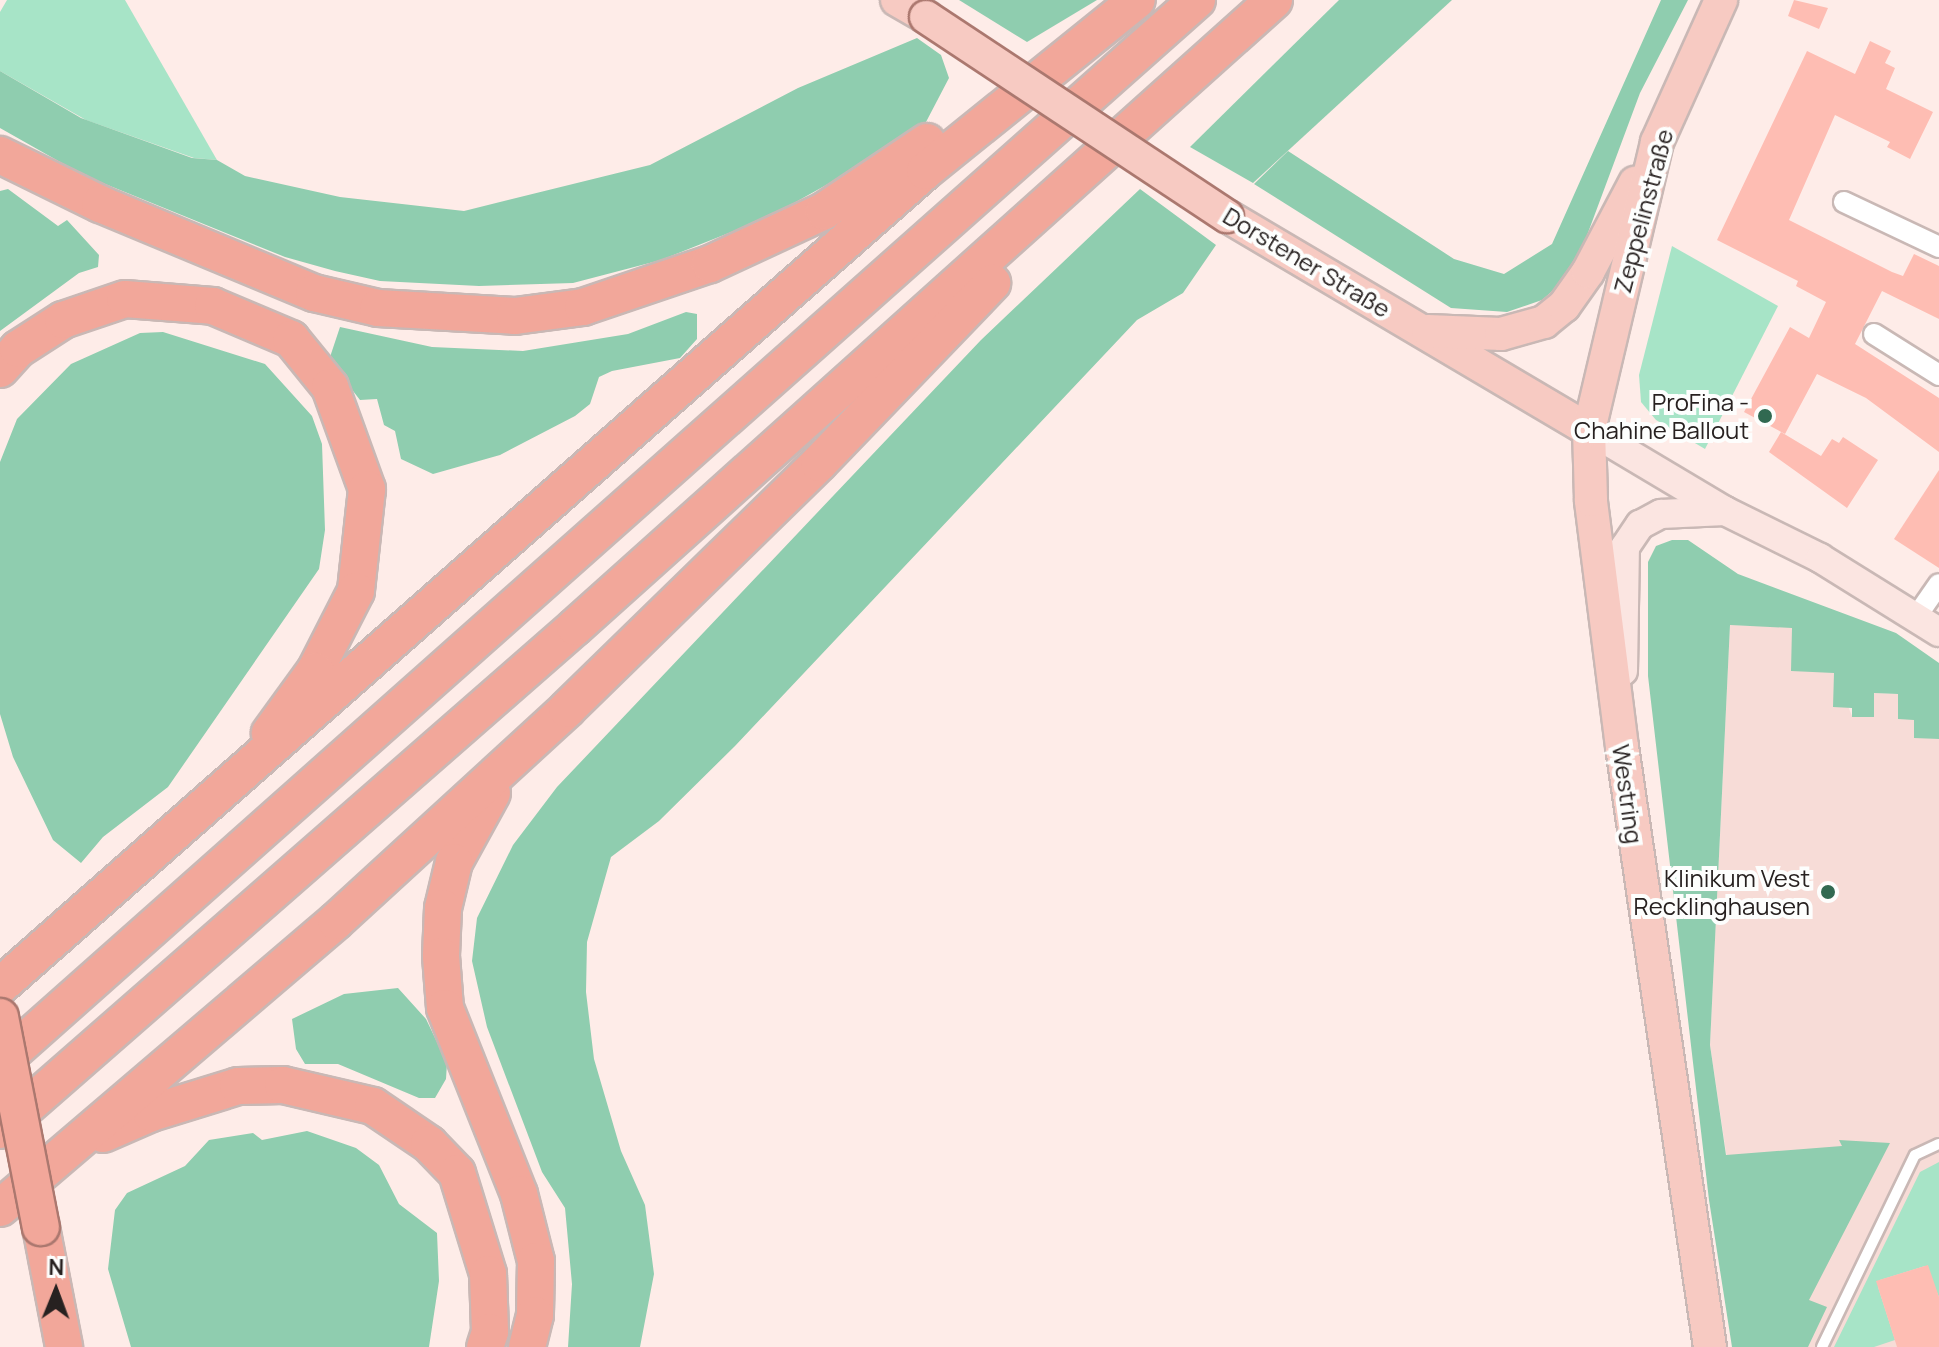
<!DOCTYPE html>
<meta charset="utf-8">
<style>
body{margin:0}
#map{position:relative;width:1939px;height:1347px;overflow:hidden;background:#feece8;font-family:Manrope,sans-serif}
div>[style]{position:absolute}
.built>*{inset:0;background:#f7dcd7}
.green>*{inset:0;background:#a7e4c7}
.forest>*{inset:0;background:#8fcdaf}
.building>*{inset:0;background:#febdb3}
.roads{filter:drop-shadow(2px 0 #c9b8b5) drop-shadow(-2px 0 #c9b8b5) drop-shadow(0 2px #c9b8b5) drop-shadow(0 -2px #c9b8b5)}
.lane>*{height:10px;margin:-5px;padding:0 5px;transform-origin:5px;border-radius:5px;background:#fff}
.street>*{height:20px;margin:-10px;padding:0 10px;transform-origin:10px;border-radius:10px;background:#fff}
.secondary>*{height:28px;margin:-14px;padding:0 14px;transform-origin:14px;border-radius:14px;background:#fbe5e1}
.primary>*{height:32px;margin:-16px;padding:0 16px;transform-origin:16px;border-radius:16px;background:#f7cac2}
.highway>*{height:36px;margin:-18px;padding:0 18px;transform-origin:18px;border-radius:18px;background:#f2a79a}
.bridges{filter:drop-shadow(2px 0 #ab786f) drop-shadow(-2px 0 #ab786f) drop-shadow(0 2px #ab786f) drop-shadow(0 -2px #ab786f)}
.primary-bridge>*{height:32px;margin:-16px;padding:0 16px;transform-origin:16px;border-radius:16px;background:#f7cac2}
.highway-bridge>*{height:36px;margin:-18px;padding:0 18px;transform-origin:18px;border-radius:18px;background:#f2a79a}
.dots>*{width:22px;height:22px;translate:-50% -50%;box-sizing:border-box;border:4px solid #fdfefd;border-radius:50%}
span{translate:-50% -50%;white-space:nowrap;text-align:center;line-height:1.15;-webkit-text-stroke:8px #fdfefd;paint-order:stroke}
.street-label{font-size:24px;color:#272120}
.poi-label{font-size:24px;color:#272120}
.right{translate:-100% -50%;text-align:right}
.north{position:absolute;left:16px;top:1251px;width:80px;height:80px;-webkit-text-stroke:6px #fdfefd;paint-order:stroke;rotate:1deg;font-size:22px;font-weight:700;line-height:32px;text-align:center;color:#272120}
.north::after{content:'';display:block;margin:auto;width:28px;height:36px;background:#272120;clip-path:polygon(50% 0,100% 100%,50% 72%,0 100%)}
</style>
<div id="map">
<div class="built">
<div style="clip-path:polygon(1730px 625px,1792px 627px,1834px 672px,1852px 716px,1874px 716px,1874px 693px,1899px 694px,1914px 720px,1914px 737px,1939px 739px,1939px 1347px,1755px 1347px,1710px 1045px)"></div>
</div>
<div class="green">
<div style="clip-path:polygon(7px 0,125px 0,217px 160px,194px 158px,86px 120px,0 71px,0 12px)"></div>
<div style="clip-path:polygon(1672px 246px,1778px 306px,1705px 449px,1656px 420px,1641px 402px,1639px 375px)"></div>
<div style="clip-path:polygon(1939px 1162px,1939px 1297px,1925px 1266px,1880px 1280px,1878px 1287px,1895px 1340px,1874px 1347px,1834px 1347px,1920px 1172px)"></div>
</div>
<div class="forest">
<div style="clip-path:polygon(959px 0,1097px 0,1027px 42px)"></div>
<div style="clip-path:polygon(1339px 0,1452px 0,1253px 183px,1190px 147px)"></div>
<div style="clip-path:polygon(1661px 0,1688px 0,1640px 93px,1573px 273px,1542px 300px,1507px 312px,1451px 308px,1254px 184px,1288px 151px,1454px 259px,1504px 274px,1552px 244px)"></div>
<div style="clip-path:polygon(917px 38px,941px 55px,949px 78px,926px 122px,903px 142px,769px 217px,661px 260px,573px 283px,479px 286px,380px 281px,335px 271px,285px 257px,83px 175px,0 128px,0 71px,81px 118px,192px 158px,217px 160px,245px 176px,340px 197px,464px 211px,650px 165px,798px 88px)"></div>
<div style="clip-path:polygon(8px 189px,58px 226px,67px 220px,99px 255px,98px 267px,79px 273px,0 331px,0 191px)"></div>
<div style="clip-path:polygon(1140px 189px,1216px 245px,1183px 293px,1137px 320px,735px 746px,659px 821px,611px 857px,587px 942px,586px 992px,594px 1059px,621px 1151px,645px 1205px,654px 1274px,640px 1347px,568px 1347px,572px 1284px,565px 1208px,542px 1172px,487px 1027px,472px 961px,477px 918px,513px 845px,557px 787px,981px 340px)"></div>
<div style="clip-path:polygon(686px 312px,697px 314px,697px 339px,680px 358px,612px 371px,599px 377px,590px 404px,575px 416px,500px 455px,433px 474px,401px 459px,395px 431px,384px 425px,377px 399px,360px 400px,329px 360px,340px 327px,432px 347px,523px 351px,628px 334px)"></div>
<div style="clip-path:polygon(163px 332px,265px 364px,312px 416px,322px 444px,325px 530px,319px 569px,168px 787px,103px 837px,81px 863px,53px 840px,13px 757px,0 714px,0 462px,17px 419px,71px 364px,140px 333px)"></div>
<div style="clip-path:polygon(1672px 540px,1688px 540px,1738px 574px,1896px 633px,1939px 663px,1939px 739px,1914px 738px,1914px 720px,1898px 719px,1898px 694px,1874px 693px,1874px 717px,1852px 717px,1852px 708px,1833px 707px,1834px 673px,1791px 671px,1792px 628px,1730px 625px,1710px 1045px,1726px 1155px,1842px 1146px,1839px 1140px,1890px 1143px,1809px 1300px,1827px 1307px,1808px 1347px,1732px 1347px,1709px 1200px,1648px 676px,1648px 562px,1656px 546px)"></div>
<div style="clip-path:polygon(398px 988px,426px 1019px,447px 1063px,446px 1079px,435px 1098px,419px 1098px,338px 1064px,305px 1064px,296px 1049px,292px 1019px,344px 994px)"></div>
<div style="clip-path:polygon(307px 1131px,356px 1148px,379px 1165px,399px 1204px,437px 1233px,439px 1281px,429px 1347px,131px 1347px,108px 1269px,115px 1210px,127px 1193px,185px 1166px,209px 1140px,253px 1133px,262px 1140px)"></div>
</div>
<div class="building">
<div style="clip-path:polygon(1794px 0,1828px 8px,1819px 29px,1788px 16px)"></div>
<div style="clip-path:polygon(1870px 41px,1891px 51px,1885px 63px,1895px 68px,1886px 89px,1933px 112px,1910px 159px,1887px 147px,1890px 142px,1835px 115px,1789px 220px,1892px 272px,1903px 276px,1914px 254px,1939px 266px,1939px 319px,1882px 291px,1855px 344px,1939px 398px,1939px 452px,1866px 398px,1817px 374px,1785px 434px,1744px 412px,1790px 327px,1809px 338px,1826px 302px,1796px 286px,1798px 281px,1717px 240px,1807px 51px,1855px 74px)"></div>
<div style="clip-path:polygon(1781px 432px,1821px 456px,1832px 439px,1839px 443px,1843px 437px,1878px 460px,1847px 508px,1769px 452px)"></div>
<div style="clip-path:polygon(1939px 470px,1939px 568px,1894px 539px)"></div>
<div style="clip-path:polygon(1928px 1265px,1939px 1297px,1939px 1347px,1897px 1347px,1876px 1281px)"></div>
</div>
<div class="roads">
<div class="lane">
<div style="left:1822px;top:1347px;width:213px;rotate:-64.2deg"></div>
<div style="left:1915px;top:1155px;width:26px;rotate:-25deg"></div>
</div>
<div class="street">
<div style="left:1844px;top:202px;width:105px;rotate:25.3deg"></div>
<div style="left:1874px;top:334px;width:77px;rotate:32.2deg"></div>
<div style="left:1916px;top:617px;width:40px;rotate:-55.1deg"></div>
</div>
<div class="secondary">
<div style="left:1589px;top:430px;width:158px;rotate:30.8deg"></div>
<div style="left:1725px;top:511px;width:106px;rotate:26.3deg"></div>
<div style="left:1820px;top:558px;width:140px;rotate:31.9deg"></div>
<div style="left:1623px;top:671px;width:124px;rotate:-89.1deg"></div>
<div style="left:1625px;top:547px;width:27px;rotate:-56deg"></div>
<div style="left:1640px;top:525px;width:24px;rotate:-28deg"></div>
<div style="left:1661px;top:514px;width:64px;rotate:-2.7deg"></div>
</div>
<div class="primary">
<div style="left:897px;top:0;width:34px;rotate:30deg"></div>
<div style="left:1227px;top:216px;width:421px;rotate:30.6deg"></div>
<div style="left:1428px;top:331px;width:73px;rotate:2.4deg"></div>
<div style="left:1501px;top:334px;width:45px;rotate:-15.6deg"></div>
<div style="left:1544px;top:322px;width:26px;rotate:-39deg"></div>
<div style="left:1564px;top:306px;width:42px;rotate:-54.8deg"></div>
<div style="left:1588px;top:272px;width:101px;rotate:-62.2deg"></div>
<div style="left:1710px;top:1347px;width:606px;rotate:-98.34deg"></div>
<div style="left:1622px;top:747px;width:249px;rotate:-97.2deg"></div>
<div style="left:1591px;top:500px;width:70px;rotate:-91.6deg"></div>
<div style="left:1589px;top:430px;width:296px;rotate:-76.7deg"></div>
<div style="left:1657px;top:142px;width:156px;rotate:-65.7deg"></div>
</div>
<div class="highway">
<div style="left:0;top:155px;width:111px;rotate:26.1deg"></div>
<div style="left:100px;top:204px;width:232px;rotate:22.6deg"></div>
<div style="left:314px;top:293px;width:66px;rotate:13.2deg"></div>
<div style="left:378px;top:308px;width:137px;rotate:3.3deg"></div>
<div style="left:515px;top:316px;width:69px;rotate:-7.5deg"></div>
<div style="left:583px;top:307px;width:134px;rotate:-18.7deg"></div>
<div style="left:710px;top:264px;width:126px;rotate:-24.9deg"></div>
<div style="left:824px;top:211px;width:124px;rotate:-33.8deg"></div>
<div style="left:0;top:369px;width:27px;rotate:-48deg"></div>
<div style="left:18px;top:349px;width:54px;rotate:-32.8deg"></div>
<div style="left:63px;top:320px;width:65px;rotate:-18.7deg"></div>
<div style="left:125px;top:299px;width:88px;rotate:4.5deg"></div>
<div style="left:213px;top:306px;width:85px;rotate:22.9deg"></div>
<div style="left:291px;top:339px;width:62px;rotate:50.9deg"></div>
<div style="left:330px;top:387px;width:109px;rotate:70.1deg"></div>
<div style="left:367px;top:489px;width:103px;rotate:96.2deg"></div>
<div style="left:356px;top:591px;width:90px;rotate:117.1deg"></div>
<div style="left:315px;top:671px;width:77px;rotate:126deg"></div>
<div style="left:492px;top:793px;width:79px;rotate:118.8deg"></div>
<div style="left:454px;top:862px;width:47px;rotate:103.4deg"></div>
<div style="left:443px;top:908px;width:48px;rotate:92.4deg"></div>
<div style="left:441px;top:956px;width:52px;rotate:85.6deg"></div>
<div style="left:445px;top:1008px;width:200px;rotate:68.3deg"></div>
<div style="left:519px;top:1194px;width:69px;rotate:75.8deg"></div>
<div style="left:536px;top:1261px;width:54px;rotate:91.1deg"></div>
<div style="left:535px;top:1315px;width:33px;rotate:104deg"></div>
<div style="left:0;top:986px;width:1233px;rotate:-41.38deg"></div>
<div style="left:925px;top:171px;width:272px;rotate:-38.9deg"></div>
<div style="left:0;top:1063px;width:1601px;rotate:-41.61deg"></div>
<div style="left:0;top:1130px;width:764px;rotate:-41.18deg"></div>
<div style="left:575px;top:627px;width:939px;rotate:-41.89deg"></div>
<div style="left:103px;top:1134px;width:52px;rotate:-23.6deg"></div>
<div style="left:151px;top:1113px;width:91px;rotate:-17.2deg"></div>
<div style="left:238px;top:1086px;width:45px;rotate:-1.3deg"></div>
<div style="left:283px;top:1085px;width:92px;rotate:13.1deg"></div>
<div style="left:373px;top:1106px;width:68px;rotate:34.2deg"></div>
<div style="left:429px;top:1144px;width:40px;rotate:46deg"></div>
<div style="left:457px;top:1173px;width:106px;rotate:72.9deg"></div>
<div style="left:488px;top:1274px;width:58px;rotate:88deg"></div>
<div style="left:490px;top:1332px;width:16px;rotate:108deg"></div>
<div style="left:0;top:1208px;width:442px;rotate:-40.5deg"></div>
<div style="left:336px;top:921px;width:314px;rotate:-42.5deg"></div>
<div style="left:567px;top:709px;width:352px;rotate:-44.3deg"></div>
<div style="left:819px;top:463px;width:250px;rotate:-46.1deg"></div>
<div style="left:41px;top:1227px;width:122px;rotate:79.1deg"></div>
</div>
</div>
<div class="bridges">
<div class="primary-bridge">
<div style="left:926px;top:17px;width:361px;rotate:33.5deg"></div>
</div>
<div class="highway-bridge">
<div style="left:0;top:1017px;width:214px;rotate:79deg"></div>
</div>
</div>
<div class="dots">
<div style="left:1765px;top:416px;background:#316951"></div>
<div style="left:1828px;top:892px;background:#316951"></div>
</div>
<div class="street-label">
<span style="left:1643px;top:211px;rotate:-75deg">Zeppelinstraße</span>
<span style="left:1307px;top:262px;rotate:31deg">Dorstener Straße</span>
<span style="left:1628px;top:794px;rotate:82deg">Westring</span>
</div>
<div class="poi-label">
<span class="right" style="left:1749px;top:416px">ProFina -<br>Chahine Ballout</span>
<span class="right" style="left:1810px;top:892px">Klinikum Vest<br>Recklinghausen</span>
</div>
<div class="north">N</div>
</div>
